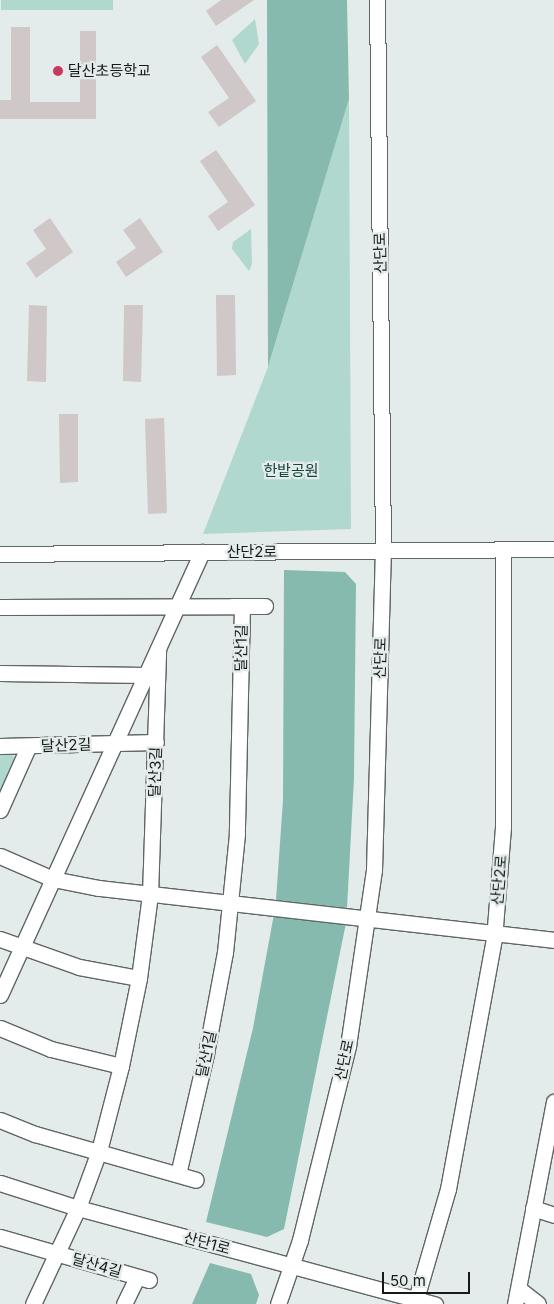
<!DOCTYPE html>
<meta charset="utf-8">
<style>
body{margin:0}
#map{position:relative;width:554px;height:1304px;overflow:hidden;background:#e3ecea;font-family:Inter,"Noto Sans KR",sans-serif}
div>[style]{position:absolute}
.green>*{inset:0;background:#b1d8cf}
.forest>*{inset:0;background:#87baaf}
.building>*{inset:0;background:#d0c7c8}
.roads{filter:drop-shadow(1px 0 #5f6665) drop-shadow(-1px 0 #5f6665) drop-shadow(0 1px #5f6665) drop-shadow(0 -1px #5f6665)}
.minor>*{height:15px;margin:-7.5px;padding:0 7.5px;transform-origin:7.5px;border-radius:7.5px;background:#fff}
.dots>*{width:14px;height:14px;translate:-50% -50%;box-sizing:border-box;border:2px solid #e3ecea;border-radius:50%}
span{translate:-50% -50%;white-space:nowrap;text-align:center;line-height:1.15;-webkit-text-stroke:4.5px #e3ecea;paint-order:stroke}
.poi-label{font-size:15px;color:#161918}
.left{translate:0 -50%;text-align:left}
.street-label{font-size:15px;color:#161918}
.park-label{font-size:15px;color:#14433b}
.scale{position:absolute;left:382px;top:1272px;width:88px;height:22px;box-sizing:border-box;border:2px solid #161918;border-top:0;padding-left:6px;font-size:15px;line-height:18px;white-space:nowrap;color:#161918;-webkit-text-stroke:4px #e3ecea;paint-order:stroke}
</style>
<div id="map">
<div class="green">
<div style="clip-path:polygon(1px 0,113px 0,113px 10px,1px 10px)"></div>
<div style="clip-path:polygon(255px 19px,259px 44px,245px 64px,232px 40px)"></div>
<div style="clip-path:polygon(349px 99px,351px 529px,203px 534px,268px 367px)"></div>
<div style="clip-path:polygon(251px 229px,252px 264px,249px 271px,232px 249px,233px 242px)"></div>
<div style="clip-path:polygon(0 750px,9px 750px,16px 760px,0 794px)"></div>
</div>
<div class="forest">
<div style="clip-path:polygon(267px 0,347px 0,349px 99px,268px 367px)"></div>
<div style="clip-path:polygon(284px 570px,345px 572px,356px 584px,354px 778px,347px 908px,276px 900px,283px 800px)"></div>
<div style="clip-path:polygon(274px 914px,346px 923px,284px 1229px,267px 1237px,206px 1222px,253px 1028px)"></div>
<div style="clip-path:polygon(210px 1263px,251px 1274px,259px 1295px,256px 1304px,192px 1304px)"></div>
</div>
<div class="building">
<div style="clip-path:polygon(221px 0,254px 0,216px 26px,206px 11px)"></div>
<div style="clip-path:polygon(11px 27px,30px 27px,30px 102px,80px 102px,80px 31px,96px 31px,96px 119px,0 119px,0 100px,11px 100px)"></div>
<div style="clip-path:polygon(217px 45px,256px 101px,219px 127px,208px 112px,229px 98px,201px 57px)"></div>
<div style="clip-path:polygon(216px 150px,255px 205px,218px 231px,208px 216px,228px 202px,200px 161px)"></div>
<div style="clip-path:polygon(50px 218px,73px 252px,36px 278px,26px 263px,46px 249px,33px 230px)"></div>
<div style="clip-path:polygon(140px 218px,163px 252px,126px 277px,116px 262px,136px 248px,123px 230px)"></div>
<div style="clip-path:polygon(216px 295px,235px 295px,236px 375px,217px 376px)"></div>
<div style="clip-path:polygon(29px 305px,47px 306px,46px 382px,27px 381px)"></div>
<div style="clip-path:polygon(124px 305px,143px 305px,141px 382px,123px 381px)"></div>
<div style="clip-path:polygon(59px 414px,78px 414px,78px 482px,60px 483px)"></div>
<div style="clip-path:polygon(164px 418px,167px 513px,148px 514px,145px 419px)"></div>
</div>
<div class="roads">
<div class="minor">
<div style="left:0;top:554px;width:554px;rotate:-0.52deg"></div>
<div style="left:233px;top:606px;width:32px"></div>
<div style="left:0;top:607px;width:242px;rotate:-0.2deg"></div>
<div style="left:242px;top:606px;width:228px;rotate:91.3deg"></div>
<div style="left:237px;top:834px;width:119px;rotate:95.8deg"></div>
<div style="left:225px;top:952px;width:104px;rotate:100.6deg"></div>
<div style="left:206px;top:1054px;width:123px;rotate:103.1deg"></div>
<div style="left:0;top:673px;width:146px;rotate:0.8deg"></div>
<div style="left:0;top:746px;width:156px;rotate:-1.5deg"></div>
<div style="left:0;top:810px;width:69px;rotate:-66deg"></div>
<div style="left:0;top:856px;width:58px;rotate:23.5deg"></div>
<div style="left:53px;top:879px;width:47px;rotate:11.1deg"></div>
<div style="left:99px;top:888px;width:458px;rotate:6.5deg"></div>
<div style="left:0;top:939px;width:84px;rotate:19.5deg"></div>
<div style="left:79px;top:967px;width:61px;rotate:10.4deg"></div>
<div style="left:0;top:995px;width:487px;rotate:-65.5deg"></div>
<div style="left:0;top:1028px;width:55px;rotate:22.4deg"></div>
<div style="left:51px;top:1049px;width:72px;rotate:13.7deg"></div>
<div style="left:0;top:1120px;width:38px;rotate:22deg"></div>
<div style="left:35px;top:1134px;width:167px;rotate:15.9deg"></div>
<div style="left:0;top:1183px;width:82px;rotate:17.8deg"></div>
<div style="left:78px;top:1208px;width:370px;rotate:15.1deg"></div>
<div style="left:533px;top:1208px;width:22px;rotate:18deg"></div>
<div style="left:0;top:1237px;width:155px;rotate:16.1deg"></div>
<div style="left:519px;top:1289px;width:24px;rotate:38deg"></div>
<div style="left:416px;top:1299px;width:115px;rotate:-73.8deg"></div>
<div style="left:448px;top:1189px;width:254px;rotate:-79.6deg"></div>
<div style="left:494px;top:939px;width:112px;rotate:-85.4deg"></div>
<div style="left:503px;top:827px;width:277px;rotate:-90deg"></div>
<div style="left:33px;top:1304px;width:106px;rotate:-64.9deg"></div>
<div style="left:78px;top:1208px;width:61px;rotate:-69.8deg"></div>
<div style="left:99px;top:1151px;width:88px;rotate:-75.5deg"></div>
<div style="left:121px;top:1066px;width:90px;rotate:-78.4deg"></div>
<div style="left:139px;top:978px;width:84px;rotate:-82.5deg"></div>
<div style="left:150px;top:895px;width:246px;rotate:-88.1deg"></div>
<div style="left:124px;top:1304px;width:30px;rotate:-64deg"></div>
<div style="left:278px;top:1304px;width:68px;rotate:-71deg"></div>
<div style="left:300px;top:1240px;width:200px;rotate:-76.1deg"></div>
<div style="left:348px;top:1046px;width:178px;rotate:-81.6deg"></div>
<div style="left:374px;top:870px;width:319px;rotate:-88.4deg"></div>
<div style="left:383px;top:551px;width:551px;rotate:-90.62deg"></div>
<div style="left:515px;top:1304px;width:206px;rotate:-79.1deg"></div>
</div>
</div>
<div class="dots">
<div style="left:58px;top:71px;background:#c83961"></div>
</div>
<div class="poi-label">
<span class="left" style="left:68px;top:71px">달산초등학교</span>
</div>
<div class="street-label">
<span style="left:380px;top:253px;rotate:-91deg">산단로</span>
<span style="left:252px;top:552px">산단2로</span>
<span style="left:241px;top:648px;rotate:-89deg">달산1길</span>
<span style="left:380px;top:658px;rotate:-88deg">산단로</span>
<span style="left:66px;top:745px;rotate:-2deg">달산2길</span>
<span style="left:155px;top:772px;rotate:-88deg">달산3길</span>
<span style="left:499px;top:880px;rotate:-85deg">산단2로</span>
<span style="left:206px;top:1054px;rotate:-78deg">달산1길</span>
<span style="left:344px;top:1060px;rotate:-78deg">산단로</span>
<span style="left:207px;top:1243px;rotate:15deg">산단1로</span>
<span style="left:97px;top:1265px;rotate:16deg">달산4길</span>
</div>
<div class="park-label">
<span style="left:291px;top:471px">한밭공원</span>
</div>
<div class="scale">50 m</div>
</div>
